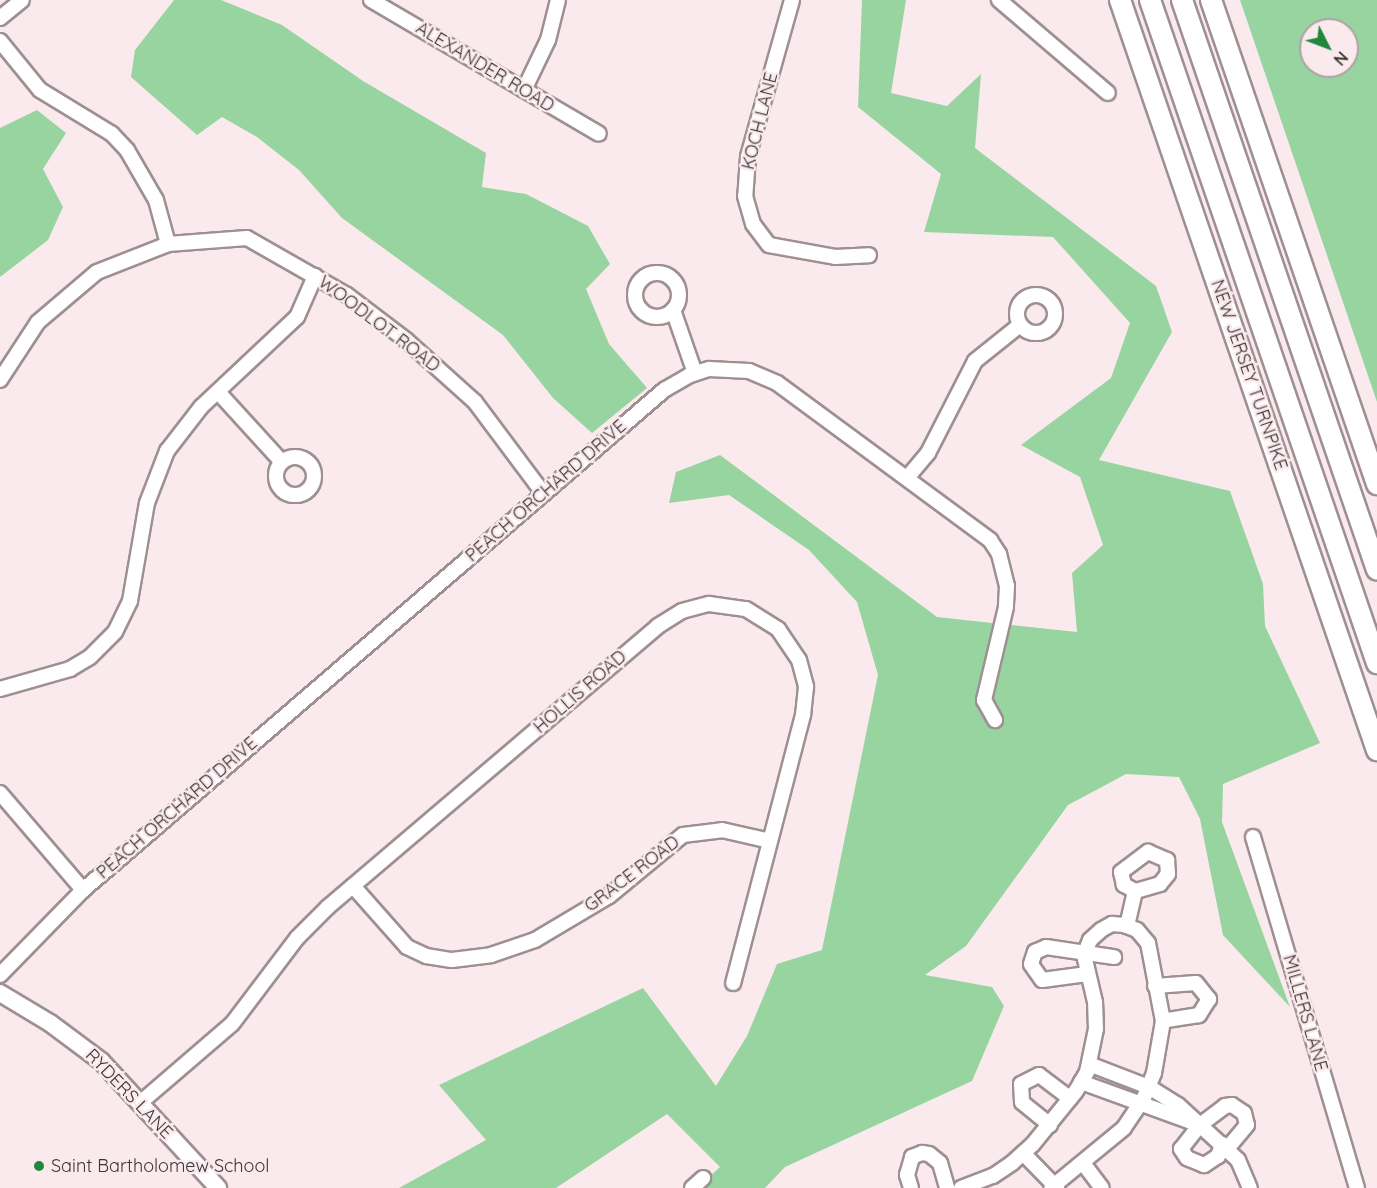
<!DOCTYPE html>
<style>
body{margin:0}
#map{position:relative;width:1377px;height:1188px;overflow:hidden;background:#faeaed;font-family:Quicksand,sans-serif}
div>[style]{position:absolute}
.green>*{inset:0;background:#98d4a0}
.roads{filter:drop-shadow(2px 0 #9e9092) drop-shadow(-2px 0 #9e9092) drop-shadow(0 2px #9e9092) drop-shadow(0 -2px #9e9092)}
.minor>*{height:14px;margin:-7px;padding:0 7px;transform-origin:7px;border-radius:7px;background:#fff}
.minor>.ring{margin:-7px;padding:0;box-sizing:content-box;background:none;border:14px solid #fff;border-radius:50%}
.major>*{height:16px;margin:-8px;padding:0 8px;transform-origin:8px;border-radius:8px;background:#fff}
.highway>*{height:20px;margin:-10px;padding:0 10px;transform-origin:10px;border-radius:10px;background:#fff}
.dots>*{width:16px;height:16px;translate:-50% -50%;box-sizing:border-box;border:3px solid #faeaed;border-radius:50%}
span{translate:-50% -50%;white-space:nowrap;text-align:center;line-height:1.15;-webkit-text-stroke:5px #faeaed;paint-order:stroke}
.street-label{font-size:18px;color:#3a3536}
.poi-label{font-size:18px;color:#3a3536}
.left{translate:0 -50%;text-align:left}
.north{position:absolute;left:1299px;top:18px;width:60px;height:60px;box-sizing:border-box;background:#faeaed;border:2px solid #ada2a4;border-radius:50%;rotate:132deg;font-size:16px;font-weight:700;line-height:24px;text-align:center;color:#3a3536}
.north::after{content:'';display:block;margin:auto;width:21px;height:27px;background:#1f883d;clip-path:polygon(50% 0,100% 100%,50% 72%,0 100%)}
</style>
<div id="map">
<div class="green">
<div style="clip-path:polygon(174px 0,221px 0,282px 25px,363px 81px,486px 153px,482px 187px,526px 194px,588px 226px,610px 264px,586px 289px,609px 344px,647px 388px,592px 433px,553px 398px,503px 335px,342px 218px,299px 170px,257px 137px,222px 117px,197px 135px,131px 77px,135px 50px)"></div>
<div style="clip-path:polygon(862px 0,906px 0,891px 93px,947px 106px,981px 74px,975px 148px,1156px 286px,1172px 332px,1099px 460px,1230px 491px,1263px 584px,1265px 626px,1320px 743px,1223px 784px,1222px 822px,1290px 1007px,1223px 935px,1200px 819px,1179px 777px,1126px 774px,1068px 805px,966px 946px,925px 975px,992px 987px,1004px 1006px,972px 1081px,785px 1167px,765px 1188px,697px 1188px,720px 1167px,667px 1114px,556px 1188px,399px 1188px,486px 1140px,439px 1085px,643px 988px,716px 1086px,747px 1036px,777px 964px,822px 950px,878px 675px,857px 602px,809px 550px,729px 495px,669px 503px,676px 472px,720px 455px,937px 617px,1077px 632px,1072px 573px,1103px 545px,1080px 477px,1021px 445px,1111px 378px,1130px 323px,1053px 237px,924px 232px,941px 174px,858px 107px)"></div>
<div style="clip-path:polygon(evenodd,1240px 0,1377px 0,1377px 402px,1240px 0,1311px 30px,1347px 30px,1347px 66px,1311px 66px,1311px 30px)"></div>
<div style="clip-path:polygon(37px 110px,66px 133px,43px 169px,63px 207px,48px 240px,0 277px,0 128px)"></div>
</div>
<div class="roads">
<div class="minor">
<div style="left:371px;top:0;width:264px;rotate:30.4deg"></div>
<div style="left:792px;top:0;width:163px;rotate:105.7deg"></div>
<div style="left:748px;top:157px;width:39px;rotate:94deg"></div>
<div style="left:745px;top:196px;width:29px;rotate:74deg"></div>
<div style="left:753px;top:224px;width:26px;rotate:53deg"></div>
<div style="left:769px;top:245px;width:67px;rotate:10.3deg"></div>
<div style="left:835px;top:257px;width:34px;rotate:-3deg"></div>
<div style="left:999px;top:0;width:143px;rotate:40.5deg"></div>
<div style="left:0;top:18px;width:28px;rotate:-39deg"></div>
<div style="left:0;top:41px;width:63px;rotate:50.8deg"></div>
<div style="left:40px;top:90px;width:84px;rotate:31.4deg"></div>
<div style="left:112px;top:134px;width:22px;rotate:47deg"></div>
<div style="left:127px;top:150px;width:58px;rotate:59.9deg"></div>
<div style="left:156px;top:200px;width:46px;rotate:74.7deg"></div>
<div style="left:524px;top:90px;width:55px;rotate:-64.4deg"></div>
<div style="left:548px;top:40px;width:41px;rotate:-76deg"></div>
<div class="ring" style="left:635px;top:273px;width:30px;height:30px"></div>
<div class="ring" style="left:1017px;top:295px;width:24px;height:24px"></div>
<div style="left:673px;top:310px;width:67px;rotate:70.8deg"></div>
<div style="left:0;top:380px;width:69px;rotate:-56.8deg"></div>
<div style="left:38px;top:322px;width:77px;rotate:-40.3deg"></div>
<div style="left:97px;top:272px;width:76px;rotate:-21.5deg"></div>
<div style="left:168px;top:244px;width:79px;rotate:-4.3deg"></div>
<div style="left:247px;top:238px;width:115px;rotate:29.7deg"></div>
<div style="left:347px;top:295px;width:74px;rotate:37.3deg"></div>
<div style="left:406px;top:340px;width:93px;rotate:41.9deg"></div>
<div style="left:475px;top:402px;width:114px;rotate:53.2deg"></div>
<div style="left:219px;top:393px;width:93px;rotate:47.6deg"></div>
<div class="ring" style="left:276px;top:457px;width:24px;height:24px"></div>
<div style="left:907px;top:478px;width:33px;rotate:-50deg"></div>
<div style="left:928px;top:453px;width:103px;rotate:-62.9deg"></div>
<div style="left:975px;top:361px;width:58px;rotate:-38.7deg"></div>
<div style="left:0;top:689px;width:73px;rotate:-15.9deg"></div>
<div style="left:70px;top:669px;width:23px;rotate:-31deg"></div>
<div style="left:90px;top:657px;width:35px;rotate:-45deg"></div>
<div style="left:115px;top:632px;width:34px;rotate:-64deg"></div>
<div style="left:130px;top:601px;width:99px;rotate:-80.2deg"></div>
<div style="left:147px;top:503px;width:56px;rotate:-69deg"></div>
<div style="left:167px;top:451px;width:56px;rotate:-52.3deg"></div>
<div style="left:201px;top:407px;width:132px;rotate:-43.2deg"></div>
<div style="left:297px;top:317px;width:45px;rotate:-66.3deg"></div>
<div style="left:0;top:793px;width:128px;rotate:49.4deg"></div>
<div style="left:1253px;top:837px;width:366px;rotate:73.5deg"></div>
<div style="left:1148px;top:852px;width:21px;rotate:23deg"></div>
<div style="left:1167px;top:860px;width:14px;rotate:86deg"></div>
<div style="left:1168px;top:874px;width:13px;rotate:129deg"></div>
<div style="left:1160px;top:884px;width:26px;rotate:164deg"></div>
<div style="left:1135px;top:891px;width:13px;rotate:-151deg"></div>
<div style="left:1124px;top:885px;width:13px;rotate:-103deg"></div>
<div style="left:1121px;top:872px;width:34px;rotate:-37deg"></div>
<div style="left:353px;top:886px;width:81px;rotate:48.5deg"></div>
<div style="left:407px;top:947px;width:21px;rotate:25deg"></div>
<div style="left:426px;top:956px;width:26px;rotate:9deg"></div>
<div style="left:452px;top:960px;width:39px;rotate:-7deg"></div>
<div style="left:491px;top:955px;width:46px;rotate:-18.8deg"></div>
<div style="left:535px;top:940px;width:86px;rotate:-30.7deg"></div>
<div style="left:609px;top:896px;width:96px;rotate:-39.5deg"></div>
<div style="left:683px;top:835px;width:39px;rotate:-7deg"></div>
<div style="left:722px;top:830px;width:49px;rotate:12.9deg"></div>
<div style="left:1127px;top:926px;width:36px;rotate:-77deg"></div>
<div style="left:1087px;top:974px;width:45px;rotate:172.4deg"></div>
<div style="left:1042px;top:980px;width:19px;rotate:-125deg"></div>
<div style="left:1031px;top:964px;width:13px;rotate:-72deg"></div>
<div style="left:1035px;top:952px;width:12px;rotate:-24deg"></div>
<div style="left:1046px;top:947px;width:69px;rotate:8.4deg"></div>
<div style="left:0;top:975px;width:119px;rotate:-45.7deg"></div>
<div style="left:83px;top:890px;width:767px;rotate:-40.71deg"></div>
<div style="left:664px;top:390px;width:30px;rotate:-30deg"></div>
<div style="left:690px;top:375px;width:20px;rotate:-18deg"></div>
<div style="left:709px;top:369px;width:40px;rotate:2.9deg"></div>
<div style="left:749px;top:371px;width:30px;rotate:23deg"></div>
<div style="left:777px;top:383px;width:265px;rotate:36.4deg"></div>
<div style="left:990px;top:540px;width:17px;rotate:57deg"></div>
<div style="left:999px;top:554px;width:33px;rotate:76deg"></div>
<div style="left:1007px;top:586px;width:21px;rotate:93deg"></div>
<div style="left:1006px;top:607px;width:96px;rotate:103.3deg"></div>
<div style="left:984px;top:700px;width:23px;rotate:61deg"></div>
<div style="left:1155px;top:986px;width:41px;rotate:-4.2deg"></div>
<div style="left:1196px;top:983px;width:21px;rotate:51deg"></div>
<div style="left:1209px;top:999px;width:19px;rotate:122deg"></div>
<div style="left:1199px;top:1015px;width:36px;rotate:171deg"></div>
<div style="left:1089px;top:1064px;width:64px;rotate:21deg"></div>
<div style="left:1149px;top:1087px;width:34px;rotate:32deg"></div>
<div style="left:1178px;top:1105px;width:81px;rotate:42.5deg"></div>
<div style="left:1238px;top:1160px;width:30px;rotate:67deg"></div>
<div style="left:1081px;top:1082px;width:123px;rotate:19.9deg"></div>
<div style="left:140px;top:1103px;width:121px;rotate:-40.7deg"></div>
<div style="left:232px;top:1024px;width:108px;rotate:-52.9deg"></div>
<div style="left:297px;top:938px;width:44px;rotate:-45deg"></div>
<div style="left:328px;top:907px;width:433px;rotate:-40.4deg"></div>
<div style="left:658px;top:626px;width:28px;rotate:-32deg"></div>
<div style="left:682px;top:611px;width:28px;rotate:-15deg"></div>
<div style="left:709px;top:604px;width:37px;rotate:8deg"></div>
<div style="left:746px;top:609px;width:38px;rotate:32deg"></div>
<div style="left:778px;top:629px;width:37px;rotate:56deg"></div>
<div style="left:799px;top:660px;width:28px;rotate:75deg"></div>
<div style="left:806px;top:687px;width:28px;rotate:96deg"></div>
<div style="left:803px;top:715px;width:277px;rotate:104.6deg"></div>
<div style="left:1050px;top:1125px;width:36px;rotate:-141deg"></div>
<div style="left:1022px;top:1102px;width:18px;rotate:-93deg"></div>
<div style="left:1021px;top:1084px;width:20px;rotate:-27deg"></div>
<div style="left:1039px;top:1075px;width:39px;rotate:37deg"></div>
<div style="left:1222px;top:1144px;width:13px;rotate:108deg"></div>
<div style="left:1218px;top:1156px;width:17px;rotate:147deg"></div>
<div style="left:1204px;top:1165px;width:18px;rotate:-158deg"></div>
<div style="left:1187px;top:1158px;width:11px;rotate:-124deg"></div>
<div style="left:1181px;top:1149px;width:31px;rotate:-52deg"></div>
<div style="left:1200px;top:1125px;width:31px;rotate:-37deg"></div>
<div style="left:1225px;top:1106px;width:7px;rotate:-8deg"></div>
<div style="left:1232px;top:1105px;width:14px;rotate:34deg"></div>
<div style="left:1244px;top:1113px;width:12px;rotate:76deg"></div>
<div style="left:1247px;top:1125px;width:31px;rotate:130deg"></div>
<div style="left:1023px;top:1153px;width:49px;rotate:45.8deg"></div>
<div style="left:1083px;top:1163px;width:31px;rotate:53deg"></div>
<div style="left:692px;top:1188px;width:15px;rotate:-42deg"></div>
<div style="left:911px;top:1188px;width:14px;rotate:-107deg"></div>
<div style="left:907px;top:1175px;width:19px;rotate:-74deg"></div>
<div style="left:912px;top:1157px;width:11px;rotate:-22deg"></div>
<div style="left:922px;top:1153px;width:7px;rotate:8deg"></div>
<div style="left:929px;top:1154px;width:14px;rotate:39deg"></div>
<div style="left:940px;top:1163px;width:26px;rotate:74deg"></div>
<div style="left:961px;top:1188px;width:34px;rotate:-21deg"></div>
<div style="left:993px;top:1176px;width:23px;rotate:-34deg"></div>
<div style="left:1012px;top:1163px;width:28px;rotate:-42deg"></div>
<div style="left:1033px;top:1144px;width:68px;rotate:-50.9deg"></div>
<div style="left:1076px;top:1091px;width:22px;rotate:-60deg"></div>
<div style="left:1087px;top:1072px;width:44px;rotate:-78.2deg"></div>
<div style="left:1096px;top:1029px;width:27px;rotate:-92deg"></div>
<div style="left:1095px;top:1002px;width:48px;rotate:-103.2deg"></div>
<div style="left:1084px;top:955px;width:16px;rotate:-68deg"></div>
<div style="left:1090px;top:940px;width:15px;rotate:-42deg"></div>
<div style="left:1101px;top:930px;width:13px;rotate:-29deg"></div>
<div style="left:1112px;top:924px;width:12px;rotate:5deg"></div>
<div style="left:1124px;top:925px;width:14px;rotate:21deg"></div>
<div style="left:1137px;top:930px;width:17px;rotate:50deg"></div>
<div style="left:1148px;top:943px;width:79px;rotate:79.1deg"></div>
<div style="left:1163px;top:1021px;width:53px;rotate:99.8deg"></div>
<div style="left:1154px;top:1073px;width:27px;rotate:112deg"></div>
<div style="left:1144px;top:1098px;width:36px;rotate:124deg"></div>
<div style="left:1124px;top:1128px;width:94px;rotate:140.6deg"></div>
</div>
<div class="major">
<div style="left:0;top:993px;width:58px;rotate:31deg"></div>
<div style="left:50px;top:1023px;width:64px;rotate:36.7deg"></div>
<div style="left:101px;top:1061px;width:173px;rotate:47.3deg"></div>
</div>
<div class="highway">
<div style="left:1120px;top:0;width:793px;rotate:71.09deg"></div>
<div style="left:1150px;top:0;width:701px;rotate:71.1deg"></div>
<div style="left:1182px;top:0;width:602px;rotate:71.11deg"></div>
<div style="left:1211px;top:0;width:512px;rotate:71.07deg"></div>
</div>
</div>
<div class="dots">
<div style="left:39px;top:1166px;background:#1f883d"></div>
</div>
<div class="street-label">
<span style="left:485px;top:67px;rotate:31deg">ALEXANDER ROAD</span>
<span style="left:760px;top:121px;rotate:-76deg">KOCH LANE</span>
<span style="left:379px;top:324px;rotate:37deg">WOODLOT ROAD</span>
<span style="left:1249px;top:375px;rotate:71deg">NEW JERSEY TURNPIKE</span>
<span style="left:546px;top:491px;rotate:-41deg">PEACH ORCHARD DRIVE</span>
<span style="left:580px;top:692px;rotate:-41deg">HOLLIS ROAD</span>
<span style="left:177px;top:808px;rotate:-41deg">PEACH ORCHARD DRIVE</span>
<span style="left:632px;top:874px;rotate:-37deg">GRACE ROAD</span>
<span style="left:1305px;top:1013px;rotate:74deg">MILLERS LANE</span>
<span style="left:129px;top:1094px;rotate:46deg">RYDERS LANE</span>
</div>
<div class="poi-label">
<span class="left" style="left:51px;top:1166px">Saint Bartholomew School</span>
</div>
<div class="north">N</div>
</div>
